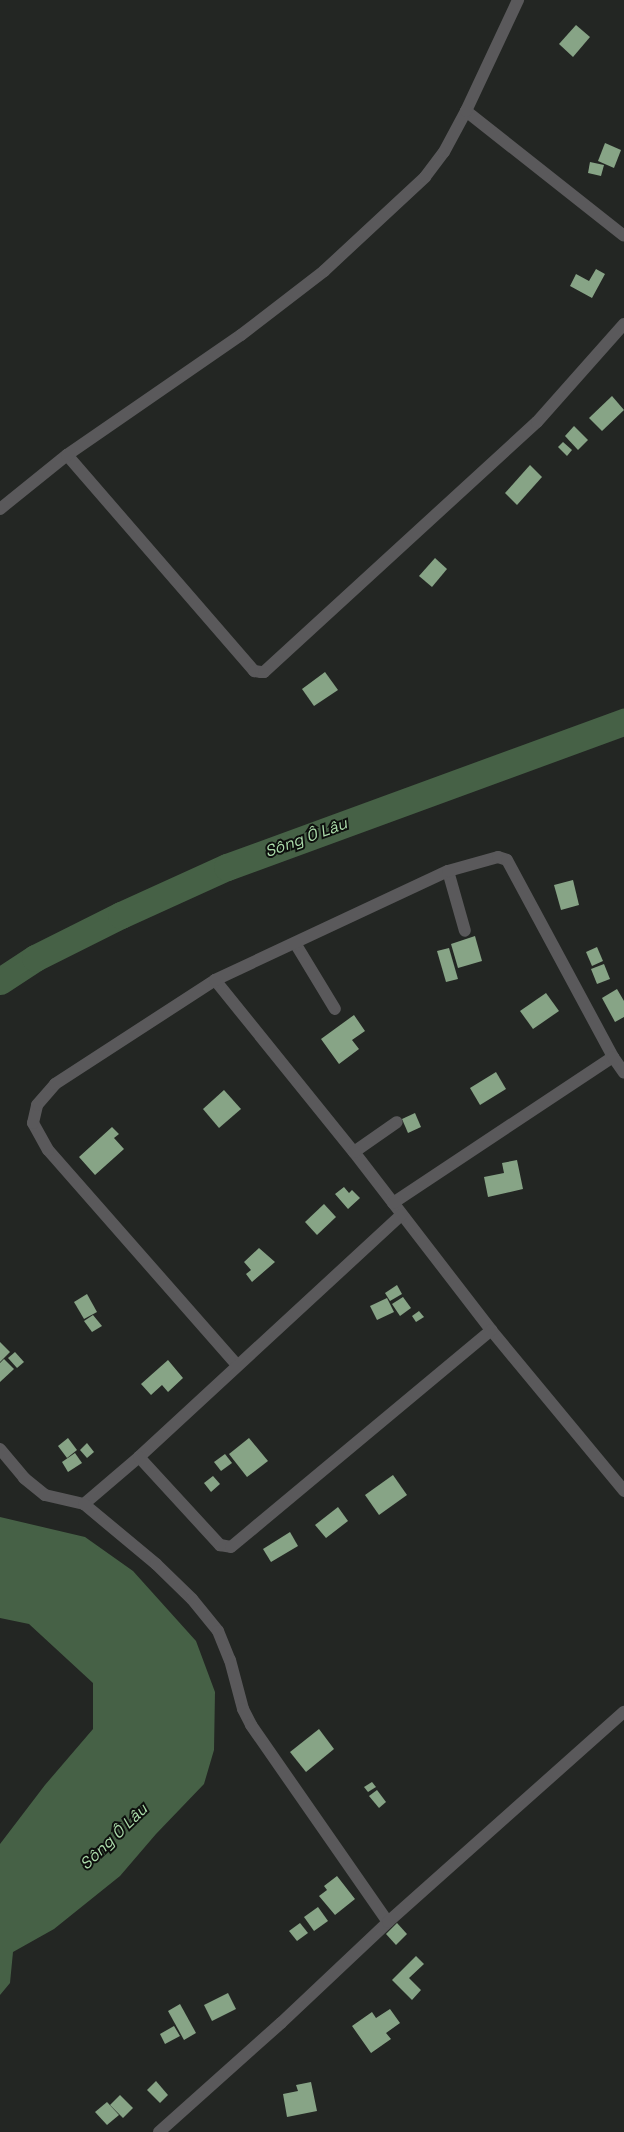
<!DOCTYPE html>
<meta charset="utf-8">
<style>
body{margin:0}
#map{position:relative;width:624px;height:2132px;overflow:hidden;background:#232623;font-family:"Space Grotesk",sans-serif}
div>[style]{position:absolute}
.water>*{inset:0;background:#466146}
.river>*{height:27px;margin:-13.5px;padding:0 13.5px;transform-origin:13.5px;border-radius:13.5px;background:#466146}
.building>*{inset:0;background:#87a486}
.minor>*{height:12px;margin:-6px;padding:0 6px;transform-origin:6px;border-radius:6px;background:#5a595b}
span{translate:-50% -50%;white-space:nowrap;text-align:center;line-height:1.15;-webkit-text-stroke:4px #0d0f0d;paint-order:stroke}
.water-label{font-size:16px;color:#abdbaa;font-style:italic}
</style>
<div id="map">
<div class="water">
<div style="clip-path:polygon(0 1517px,85px 1537px,133px 1571px,196px 1641px,215px 1692px,214px 1750px,204px 1784px,156px 1834px,120px 1876px,54px 1929px,13px 1952px,10px 1983px,0 1995px,0 1844px,45px 1785px,93px 1729px,93px 1683px,29px 1624px,0 1618px)"></div>
</div>
<div class="river">
<div style="left:0;top:981px;width:42px;rotate:-33.3deg"></div>
<div style="left:35px;top:958px;width:96px;rotate:-26.6deg"></div>
<div style="left:121px;top:915px;width:116px;rotate:-24.4deg"></div>
<div style="left:227px;top:867px;width:423px;rotate:-20.1deg"></div>
</div>
<div class="building">
<div style="clip-path:polygon(576px 25px,590px 37px,573px 57px,559px 44px)"></div>
<div style="clip-path:polygon(605px 143px,621px 150px,614px 168px,598px 161px)"></div>
<div style="clip-path:polygon(590px 162px,604px 165px,601px 176px,588px 173px)"></div>
<div style="clip-path:polygon(596px 269px,605px 274px,592px 298px,570px 286px,576px 274px,589px 281px)"></div>
<div style="clip-path:polygon(612px 396px,624px 410px,602px 431px,589px 418px)"></div>
<div style="clip-path:polygon(574px 426px,588px 440px,578px 450px,565px 436px)"></div>
<div style="clip-path:polygon(563px 442px,572px 450px,567px 456px,558px 447px)"></div>
<div style="clip-path:polygon(530px 465px,542px 477px,517px 505px,505px 493px)"></div>
<div style="clip-path:polygon(435px 558px,447px 569px,432px 587px,419px 576px)"></div>
<div style="clip-path:polygon(325px 672px,338px 690px,314px 706px,302px 689px)"></div>
<div style="clip-path:polygon(573px 880px,579px 905px,561px 910px,554px 885px)"></div>
<div style="clip-path:polygon(475px 936px,482px 961px,458px 968px,451px 944px)"></div>
<div style="clip-path:polygon(597px 947px,603px 961px,592px 966px,586px 952px)"></div>
<div style="clip-path:polygon(449px 948px,458px 979px,446px 982px,437px 951px)"></div>
<div style="clip-path:polygon(604px 964px,610px 979px,597px 984px,591px 969px)"></div>
<div style="clip-path:polygon(617px 989px,624px 1001px,624px 1017px,615px 1022px,602px 998px)"></div>
<div style="clip-path:polygon(546px 993px,559px 1011px,533px 1029px,520px 1011px)"></div>
<div style="clip-path:polygon(354px 1015px,365px 1031px,352px 1040px,359px 1049px,339px 1064px,321px 1039px)"></div>
<div style="clip-path:polygon(496px 1072px,506px 1089px,480px 1105px,470px 1088px)"></div>
<div style="clip-path:polygon(224px 1090px,241px 1109px,219px 1128px,203px 1109px)"></div>
<div style="clip-path:polygon(415px 1113px,421px 1127px,408px 1133px,402px 1119px)"></div>
<div style="clip-path:polygon(112px 1127px,119px 1134px,114px 1138px,124px 1149px,95px 1175px,79px 1157px)"></div>
<div style="clip-path:polygon(517px 1160px,523px 1189px,488px 1197px,484px 1177px,504px 1173px,502px 1163px)"></div>
<div style="clip-path:polygon(344px 1187px,349px 1193px,352px 1190px,360px 1198px,348px 1209px,335px 1194px)"></div>
<div style="clip-path:polygon(324px 1204px,336px 1217px,317px 1235px,305px 1222px)"></div>
<div style="clip-path:polygon(259px 1248px,275px 1262px,252px 1282px,246px 1274px,251px 1270px,244px 1262px)"></div>
<div style="clip-path:polygon(397px 1285px,402px 1294px,390px 1301px,385px 1293px)"></div>
<div style="clip-path:polygon(87px 1294px,97px 1312px,84px 1319px,74px 1302px)"></div>
<div style="clip-path:polygon(403px 1297px,411px 1308px,400px 1316px,392px 1304px)"></div>
<div style="clip-path:polygon(387px 1298px,394px 1312px,377px 1320px,370px 1306px)"></div>
<div style="clip-path:polygon(419px 1311px,424px 1317px,416px 1322px,412px 1316px)"></div>
<div style="clip-path:polygon(93px 1315px,102px 1326px,92px 1332px,84px 1321px)"></div>
<div style="clip-path:polygon(0 1342px,10px 1352px,0 1362px)"></div>
<div style="clip-path:polygon(15px 1352px,24px 1362px,17px 1368px,8px 1358px)"></div>
<div style="clip-path:polygon(4px 1359px,14px 1369px,0 1382px,0 1363px)"></div>
<div style="clip-path:polygon(168px 1360px,183px 1378px,168px 1392px,162px 1385px,151px 1395px,141px 1384px)"></div>
<div style="clip-path:polygon(68px 1438px,77px 1450px,67px 1458px,58px 1446px)"></div>
<div style="clip-path:polygon(249px 1438px,268px 1461px,247px 1477px,229px 1454px)"></div>
<div style="clip-path:polygon(87px 1443px,94px 1452px,87px 1458px,80px 1450px)"></div>
<div style="clip-path:polygon(75px 1453px,82px 1463px,68px 1472px,62px 1462px)"></div>
<div style="clip-path:polygon(225px 1454px,232px 1463px,221px 1471px,214px 1462px)"></div>
<div style="clip-path:polygon(393px 1475px,407px 1495px,379px 1515px,365px 1495px)"></div>
<div style="clip-path:polygon(213px 1476px,220px 1484px,211px 1492px,204px 1483px)"></div>
<div style="clip-path:polygon(338px 1507px,348px 1521px,326px 1538px,315px 1525px)"></div>
<div style="clip-path:polygon(290px 1532px,298px 1546px,271px 1562px,263px 1549px)"></div>
<div style="clip-path:polygon(319px 1729px,334px 1749px,306px 1772px,290px 1752px)"></div>
<div style="clip-path:polygon(372px 1782px,376px 1787px,368px 1792px,364px 1787px)"></div>
<div style="clip-path:polygon(377px 1790px,386px 1802px,379px 1808px,369px 1796px)"></div>
<div style="clip-path:polygon(337px 1876px,355px 1899px,335px 1915px,319px 1896px,327px 1890px,324px 1886px)"></div>
<div style="clip-path:polygon(318px 1907px,328px 1921px,314px 1931px,304px 1917px)"></div>
<div style="clip-path:polygon(300px 1923px,308px 1933px,297px 1941px,289px 1931px)"></div>
<div style="clip-path:polygon(397px 1923px,407px 1934px,396px 1945px,386px 1934px)"></div>
<div style="clip-path:polygon(416px 1956px,424px 1964px,409px 1978px,421px 1990px,412px 2000px,392px 1980px)"></div>
<div style="clip-path:polygon(228px 1993px,236px 2009px,212px 2021px,204px 2005px)"></div>
<div style="clip-path:polygon(180px 2004px,196px 2033px,184px 2040px,168px 2011px)"></div>
<div style="clip-path:polygon(390px 2009px,400px 2023px,386px 2033px,391px 2039px,371px 2053px,352px 2026px,372px 2012px,376px 2018px)"></div>
<div style="clip-path:polygon(174px 2026px,180px 2036px,165px 2044px,160px 2034px)"></div>
<div style="clip-path:polygon(156px 2081px,168px 2095px,160px 2103px,147px 2090px)"></div>
<div style="clip-path:polygon(311px 2082px,317px 2111px,287px 2117px,283px 2094px,298px 2091px,296px 2085px)"></div>
<div style="clip-path:polygon(120px 2095px,133px 2108px,123px 2118px,110px 2105px)"></div>
<div style="clip-path:polygon(107px 2102px,119px 2115px,107px 2125px,95px 2112px)"></div>
</div>
<div class="minor">
<div style="left:466px;top:111px;width:201px;rotate:38.3deg"></div>
<div style="left:67px;top:455px;width:286px;rotate:49.1deg"></div>
<div style="left:254px;top:671px;width:7px;rotate:8deg"></div>
<div style="left:261px;top:672px;width:3px"></div>
<div style="left:264px;top:672px;width:370px;rotate:-42.5deg"></div>
<div style="left:537px;top:422px;width:131px;rotate:-48.4deg"></div>
<div style="left:0;top:509px;width:86px;rotate:-38.9deg"></div>
<div style="left:67px;top:455px;width:211px;rotate:-34.6deg"></div>
<div style="left:241px;top:335px;width:105px;rotate:-37.6deg"></div>
<div style="left:324px;top:271px;width:138px;rotate:-42.9deg"></div>
<div style="left:425px;top:177px;width:31px;rotate:-53deg"></div>
<div style="left:444px;top:152px;width:47px;rotate:-61.8deg"></div>
<div style="left:466px;top:111px;width:123px;rotate:-64.9deg"></div>
<div style="left:448px;top:871px;width:62px;rotate:74.2deg"></div>
<div style="left:295px;top:943px;width:77px;rotate:58.8deg"></div>
<div style="left:215px;top:980px;width:221px;rotate:51.1deg"></div>
<div style="left:354px;top:1152px;width:225px;rotate:52.4deg"></div>
<div style="left:491px;top:1330px;width:209px;rotate:50.4deg"></div>
<div style="left:354px;top:1152px;width:52px;rotate:-34.9deg"></div>
<div style="left:393px;top:1203px;width:264px;rotate:-33.6deg"></div>
<div style="left:237px;top:1365px;width:286px;rotate:-131.3deg"></div>
<div style="left:48px;top:1150px;width:31px;rotate:-119deg"></div>
<div style="left:33px;top:1123px;width:18px;rotate:-77deg"></div>
<div style="left:37px;top:1105px;width:28px;rotate:-49deg"></div>
<div style="left:55px;top:1084px;width:191px;rotate:-33deg"></div>
<div style="left:215px;top:980px;width:257px;rotate:-25.1deg"></div>
<div style="left:448px;top:871px;width:52px;rotate:-15.6deg"></div>
<div style="left:498px;top:857px;width:9px;rotate:18deg"></div>
<div style="left:507px;top:860px;width:224px;rotate:61.7deg"></div>
<div style="left:613px;top:1057px;width:19px;rotate:55deg"></div>
<div style="left:0;top:1449px;width:38px;rotate:50deg"></div>
<div style="left:24px;top:1478px;width:27px;rotate:39deg"></div>
<div style="left:45px;top:1495px;width:40px;rotate:13deg"></div>
<div style="left:84px;top:1504px;width:72px;rotate:-40.5deg"></div>
<div style="left:139px;top:1457px;width:357px;rotate:-42.7deg"></div>
<div style="left:139px;top:1457px;width:120px;rotate:47.4deg"></div>
<div style="left:220px;top:1545px;width:11px;rotate:10deg"></div>
<div style="left:231px;top:1547px;width:339px;rotate:-39.8deg"></div>
<div style="left:84px;top:1504px;width:94px;rotate:39.8deg"></div>
<div style="left:156px;top:1564px;width:50px;rotate:44.2deg"></div>
<div style="left:192px;top:1599px;width:41px;rotate:50.9deg"></div>
<div style="left:218px;top:1631px;width:31px;rotate:68deg"></div>
<div style="left:230px;top:1660px;width:51px;rotate:75.1deg"></div>
<div style="left:243px;top:1709px;width:18px;rotate:63deg"></div>
<div style="left:251px;top:1725px;width:240px;rotate:55.2deg"></div>
<div style="left:159px;top:2132px;width:164px;rotate:-41.8deg"></div>
<div style="left:281px;top:2023px;width:147px;rotate:-43.3deg"></div>
<div style="left:388px;top:1922px;width:316px;rotate:-41.7deg"></div>
</div>
<div class="water-label">
<span style="left:306px;top:838px;rotate:-20deg">Sông Ô Lâu</span>
<span style="left:114px;top:1837px;rotate:-44deg">Sông Ô Lâu</span>
</div>
</div>
